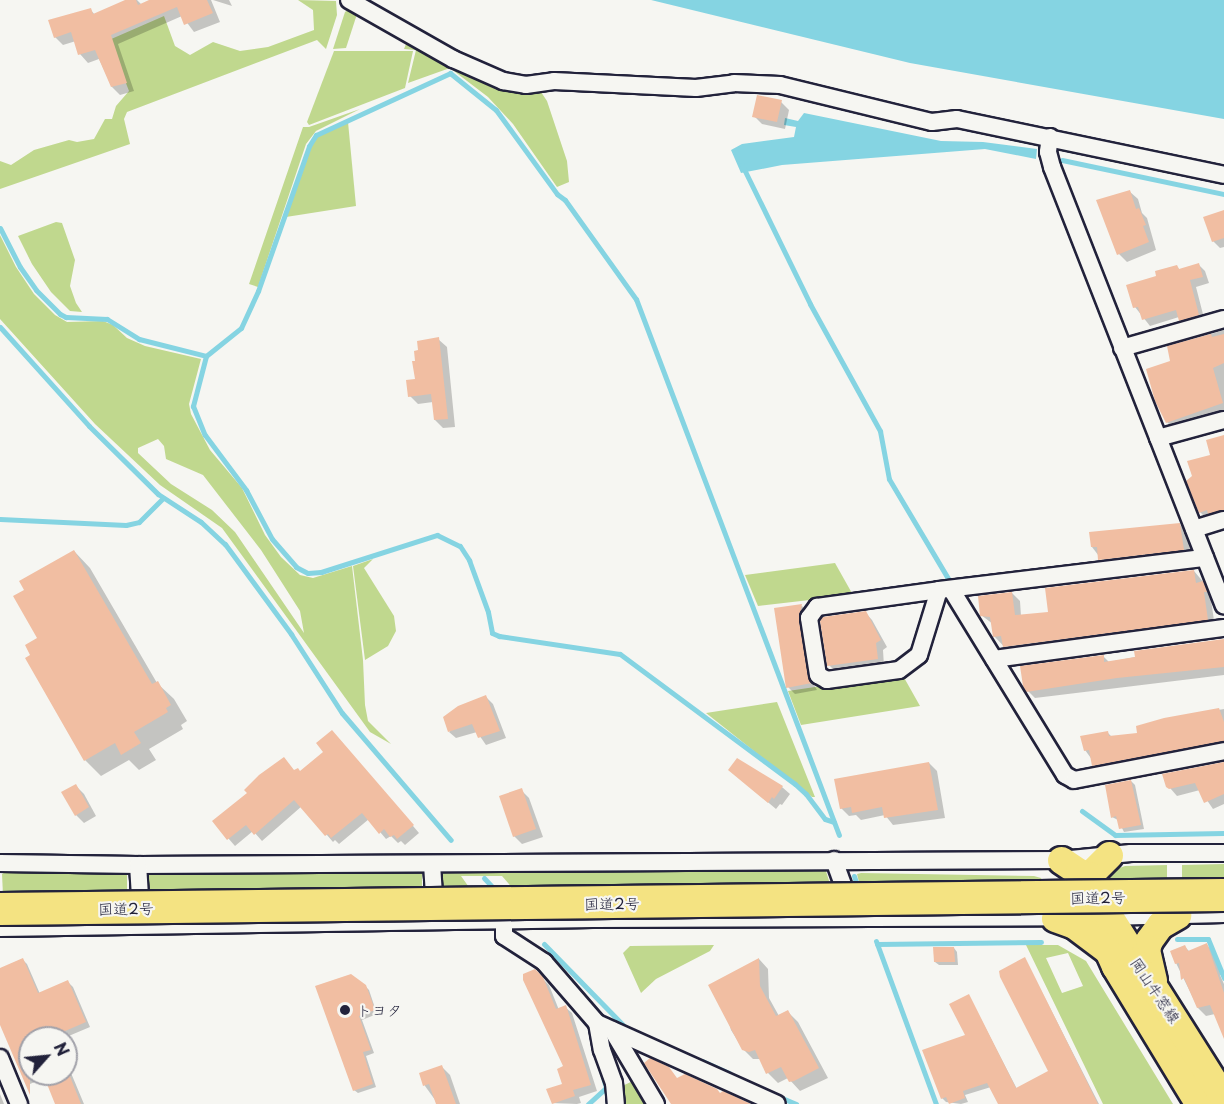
<!DOCTYPE html>
<meta charset="utf-8">
<style>
body{margin:0}
#map{position:relative;width:1224px;height:1104px;overflow:hidden;background:#f6f6f2;font-family:"Playpen Sans","Klee One",sans-serif}
div>[style]{position:absolute}
.green>*{inset:0;background:#c0d88e}
.water>*{inset:0;background:#85d4e2}
.shadow>*{inset:0;background:#0003}
.stream>*{height:5px;margin:-2.5px;padding:0 2.5px;transform-origin:2.5px;border-radius:2.5px;background:#85d4e2}
.building>*{inset:0;background:#f1bea2}
.roads{filter:drop-shadow(2px 0 #22223b) drop-shadow(-2px 0 #22223b) drop-shadow(0 2px #22223b) drop-shadow(0 -2px #22223b)}
.street>*{height:16px;margin:-8px;padding:0 8px;transform-origin:8px;border-radius:8px;background:#f6f6f2}
.primary>*{height:27px;margin:-13.5px;padding:0 13.5px;transform-origin:13.5px;border-radius:13.5px;background:#f4e382}
.bridges{filter:drop-shadow(2px 0 #22223b) drop-shadow(-2px 0 #22223b) drop-shadow(0 2px #22223b) drop-shadow(0 -2px #22223b)}
.highway-bridge>*{height:32px;margin:-16px;padding:0 16px;transform-origin:16px;border-radius:16px;background:#f4e382}
.dots>*{width:16px;height:16px;translate:-50% -50%;box-sizing:border-box;border:3px solid #f6f6f2;border-radius:50%}
span{translate:-50% -50%;white-space:nowrap;text-align:center;line-height:1.15;-webkit-text-stroke:4.5px #f6f6f2;paint-order:stroke}
.street-label{font-size:15px;color:#22223b}
.poi-label{font-size:15px;color:#22223b}
.left{translate:0 -50%;text-align:left}
.north{position:absolute;left:18px;top:1026px;width:60px;height:60px;box-sizing:border-box;background:#f6f6f2;border:2px solid #a1a1a9;border-radius:50%;rotate:63deg;font-size:16px;font-weight:700;line-height:24px;text-align:center;color:#22223b}
.north::after{content:'';display:block;margin:auto;width:21px;height:27px;background:#22223b;clip-path:polygon(50% 0,100% 100%,50% 72%,0 100%)}
</style>
<div id="map">
<div class="green">
<div style="clip-path:polygon(298px 0,336px 1px,337px 15px,326px 49px,317px 40px,127px 112px,124px 119px,130px 144px,0 189px,0 161px,11px 165px,34px 150px,69px 140px,77px 142px,94px 139px,105px 119px,112px 119px,116px 106px,129px 91px,109px 40px,164px 16px,175px 46px,190px 55px,213px 42px,240px 51px,268px 47px,314px 30px,313px 10px)"></div>
<div style="clip-path:polygon(351px 8px,358px 11px,346px 48px,333px 49px,345px 12px)"></div>
<div style="clip-path:polygon(408px 39px,522px 88px,541px 92px,547px 101px,567px 161px,569px 182px,557px 187px,513px 124px,488px 97px,450px 68px,408px 83px,416px 50px,404px 49px)"></div>
<div style="clip-path:polygon(334px 51px,413px 51px,405px 88px,309px 125px,307px 122px)"></div>
<div style="clip-path:polygon(360px 109px,316px 131px,306px 144px,258px 287px,249px 284px,303px 127px,309px 127px)"></div>
<div style="clip-path:polygon(348px 122px,356px 206px,286px 217px,310px 148px,318px 135px)"></div>
<div style="clip-path:polygon(56px 222px,62px 223px,75px 260px,70px 286px,76px 303px,82px 312px,70px 311px,51px 292px,32px 264px,18px 236px)"></div>
<div style="clip-path:polygon(evenodd,0 235px,16px 267px,34px 294px,55px 315px,67px 322px,103px 321px,113px 325px,127px 338px,145px 346px,201px 359px,189px 404px,191px 414px,210px 450px,242px 488px,265px 535px,281px 557px,300px 575px,313px 578px,352px 566px,363px 660px,365px 705px,368px 721px,391px 744px,370px 732px,222px 528px,160px 485px,95px 424px,0 319px,0 235px,158px 439px,164px 446px,166px 459px,203px 475px,261px 550px,300px 611px,304px 633px,235px 532px,212px 510px,171px 484px,138px 453px,138px 448px,158px 439px)"></div>
<div style="clip-path:polygon(373px 559px,364px 568px,394px 616px,396px 631px,388px 646px,365px 660px,353px 566px)"></div>
<div style="clip-path:polygon(835px 563px,853px 595px,758px 606px,745px 575px)"></div>
<div style="clip-path:polygon(902px 674px,920px 706px,801px 725px,788px 691px)"></div>
<div style="clip-path:polygon(777px 702px,815px 797px,812px 797px,706px 713px)"></div>
<div style="clip-path:polygon(1224px 864px,1224px 884px,1182px 884px,1182px 865px)"></div>
<div style="clip-path:polygon(824px 865px,831px 887px,515px 891px,502px 876px,461px 876px,471px 890px,441px 890px,442px 869px)"></div>
<div style="clip-path:polygon(1167px 865px,1167px 885px,1102px 884px,1104px 877px,1114px 870px,1125px 866px)"></div>
<div style="clip-path:polygon(422px 870px,422px 893px,146px 895px,147px 872px)"></div>
<div style="clip-path:polygon(7px 871px,127px 873px,127px 895px,3px 895px,2px 874px)"></div>
<div style="clip-path:polygon(861px 873px,1034px 876px,1041px 878px,1043px 886px,860px 886px,857px 874px)"></div>
<div style="clip-path:polygon(714px 945px,710px 951px,656px 979px,641px 993px,623px 953px,630px 946px)"></div>
<div style="clip-path:polygon(evenodd,1026px 945px,1058px 945px,1086px 961px,1173px 1104px,1103px 1104px,1026px 945px,1068px 953px,1083px 986px,1062px 993px,1046px 958px,1068px 953px)"></div>
<div style="clip-path:polygon(633px 1081px,651px 1104px,622px 1104px,620px 1087px)"></div>
</div>
<div class="water">
<div style="clip-path:polygon(651px 0,1224px 0,1224px 119px,910px 63px)"></div>
<div style="clip-path:polygon(804px 113px,941px 141px,983px 142px,1037px 149px,1036px 159px,985px 149px,782px 165px,741px 173px,731px 150px,742px 144px,794px 137px,796px 127px,784px 125px,785px 118px,798px 121px)"></div>
</div>
<div class="shadow">
<div style="clip-path:polygon(129px 0,137px 0,142px 5px,154px 0,211px 0,220px 22px,194px 32px,182px 16px,118px 44px,134px 91px,120px 95px,112px 87px,99px 59px,88px 63px,80px 54px,76px 41px,63px 45px,55px 37px,90px 9px,95px 15px)"></div>
<div style="clip-path:polygon(213px 0,229px 0,232px 6px)"></div>
<div style="clip-path:polygon(781px 102px,789px 110px,785px 129px,762px 124px,754px 116px)"></div>
<div style="clip-path:polygon(1129px 191px,1138px 199px,1142px 213px,1147px 218px,1156px 250px,1127px 262px,1119px 254px)"></div>
<div style="clip-path:polygon(1224px 212px,1224px 247px,1220px 248px,1213px 241px)"></div>
<div style="clip-path:polygon(1199px 265px,1205px 271px,1209px 283px,1196px 287px,1205px 322px,1187px 327px,1179px 317px,1150px 326px,1135px 307px,1158px 277px,1177px 267px,1180px 270px)"></div>
<div style="clip-path:polygon(1224px 330px,1224px 412px,1175px 430px,1167px 422px,1172px 362px,1169px 347px)"></div>
<div style="clip-path:polygon(438px 339px,447px 347px,455px 427px,443px 428px,435px 420px,433px 402px,418px 404px,410px 396px)"></div>
<div style="clip-path:polygon(1224px 437px,1224px 514px,1207px 519px,1200px 512px,1212px 456px)"></div>
<div style="clip-path:polygon(1180px 525px,1188px 533px,1191px 558px,1108px 568px,1092px 547px)"></div>
<div style="clip-path:polygon(74px 551px,90px 568px,157px 683px,174px 699px,187px 721px,181px 725px,183px 729px,149px 749px,156px 760px,139px 770px,129px 760px,101px 776px,85px 760px,32px 656px,39px 638px,26px 590px)"></div>
<div style="clip-path:polygon(1194px 571px,1210px 590px,1214px 600px,1211px 600px,1215px 627px,1012px 655px,994px 636px,993px 624px,981px 615px,1012px 593px,1020px 601px,1021px 616px,1050px 613px)"></div>
<div style="clip-path:polygon(802px 606px,808px 613px,805px 627px,814px 685px,817px 690px,795px 694px,788px 687px,776px 609px)"></div>
<div style="clip-path:polygon(865px 612px,872px 620px,887px 647px,883px 650px,884px 666px,836px 672px,829px 665px)"></div>
<div style="clip-path:polygon(1224px 640px,1224px 675px,1035px 698px,1028px 691px,1103px 656px,1109px 662px)"></div>
<div style="clip-path:polygon(486px 697px,493px 704px,506px 738px,486px 745px,477px 732px,456px 738px,449px 732px)"></div>
<div style="clip-path:polygon(1224px 709px,1224px 748px,1101px 772px,1085px 750px,1107px 732px,1112px 737px,1138px 734px,1164px 719px)"></div>
<div style="clip-path:polygon(339px 739px,419px 833px,405px 845px,401px 841px,398px 843px,391px 836px,386px 839px,369px 819px,339px 844px,335px 840px,333px 842px,302px 806px,262px 841px,253px 831px,235px 846px,214px 822px,249px 793px,284px 759px,295px 772px,300px 773px)"></div>
<div style="clip-path:polygon(737px 760px,782px 787px,790px 794px,782px 805px,780px 804px,776px 809px,738px 777px)"></div>
<div style="clip-path:polygon(929px 763px,937px 771px,945px 818px,893px 825px,885px 815px,861px 820px,856px 815px,849px 816px,841px 808px)"></div>
<div style="clip-path:polygon(1224px 763px,1224px 804px,1213px 809px,1200px 790px,1177px 796px,1170px 788px)"></div>
<div style="clip-path:polygon(1131px 781px,1135px 785px,1144px 829px,1124px 832px,1118px 820px,1112px 817px)"></div>
<div style="clip-path:polygon(76px 786px,84px 794px,96px 816px,84px 823px,76px 815px)"></div>
<div style="clip-path:polygon(521px 790px,529px 798px,543px 837px,522px 844px,514px 836px)"></div>
<div style="clip-path:polygon(1207px 945px,1215px 953px,1224px 974px,1220px 975px,1224px 984px,1224px 1036px,1215px 1014px,1206px 1016px,1198px 1008px,1176px 963px,1185px 947px,1190px 952px)"></div>
<div style="clip-path:polygon(954px 948px,957px 952px,958px 965px,939px 965px,935px 962px)"></div>
<div style="clip-path:polygon(22px 959px,27px 964px,40px 994px,68px 982px,73px 987px,90px 1027px,64px 1038px,30px 1038px,30px 1074px,66px 1074px,66px 1061px,84px 1104px,57px 1104px,46px 1077px,30px 1084px,0 1021px,0 969px)"></div>
<div style="clip-path:polygon(759px 959px,768px 969px,769px 998px,779px 1016px,788px 1012px,798px 1022px,828px 1078px,800px 1091px,788px 1078px,778px 1083px,768px 1073px,761px 1059px,753px 1059px,743px 1049px,731px 1030px,727px 1016px)"></div>
<div style="clip-path:polygon(1025px 959px,1099px 1104px,1000px 1104px,991px 1087px,965px 1095px,968px 1102px,961px 1104px,946px 1102px,942px 1098px,967px 1036px,969px 996px,1017px 1089px,1050px 1072px)"></div>
<div style="clip-path:polygon(535px 971px,549px 985px,559px 1010px,565px 1007px,572px 1013px,597px 1091px,579px 1097px,581px 1103px,577px 1104px,552px 1103px,564px 1085px,565px 1066px)"></div>
<div style="clip-path:polygon(365px 986px,369px 990px,377px 1014px,362px 1020px,374px 1053px,366px 1056px,376px 1087px,358px 1093px,354px 1090px,317px 987px)"></div>
<div style="clip-path:polygon(442px 1067px,450px 1075px,460px 1104px,438px 1104px,425px 1086px,421px 1074px)"></div>
<div style="clip-path:polygon(0 1094px,4px 1104px,0 1104px)"></div>
</div>
<div class="stream">
<div style="left:1062px;top:160px;width:166px;rotate:11.9deg"></div>
<div style="left:742px;top:165px;width:155px;rotate:63.9deg"></div>
<div style="left:810px;top:304px;width:145px;rotate:61.1deg"></div>
<div style="left:880px;top:431px;width:49px;rotate:79.4deg"></div>
<div style="left:889px;top:479px;width:117px;rotate:59.3deg"></div>
<div style="left:0;top:228px;width:44px;rotate:62.9deg"></div>
<div style="left:20px;top:267px;width:28px;rotate:55deg"></div>
<div style="left:36px;top:290px;width:34px;rotate:45deg"></div>
<div style="left:60px;top:314px;width:7px;rotate:27deg"></div>
<div style="left:66px;top:317px;width:41px;rotate:2.8deg"></div>
<div style="left:107px;top:319px;width:38px;rotate:32deg"></div>
<div style="left:139px;top:339px;width:69px;rotate:14.2deg"></div>
<div style="left:206px;top:356px;width:45px;rotate:-38.7deg"></div>
<div style="left:241px;top:328px;width:41px;rotate:-65.3deg"></div>
<div style="left:258px;top:291px;width:154px;rotate:-70.6deg"></div>
<div style="left:309px;top:146px;width:13px;rotate:-58deg"></div>
<div style="left:316px;top:135px;width:148px;rotate:-24.8deg"></div>
<div style="left:450px;top:73px;width:59px;rotate:38.8deg"></div>
<div style="left:496px;top:110px;width:104px;rotate:54deg"></div>
<div style="left:557px;top:194px;width:10px;rotate:37deg"></div>
<div style="left:565px;top:200px;width:122px;rotate:54.4deg"></div>
<div style="left:636px;top:299px;width:573px;rotate:69.26deg"></div>
<div style="left:0;top:327px;width:133px;rotate:48deg"></div>
<div style="left:89px;top:426px;width:97px;rotate:44.6deg"></div>
<div style="left:158px;top:494px;width:51px;rotate:33.1deg"></div>
<div style="left:201px;top:522px;width:33px;rotate:43deg"></div>
<div style="left:225px;top:544px;width:112px;rotate:53.7deg"></div>
<div style="left:291px;top:634px;width:94px;rotate:57.2deg"></div>
<div style="left:342px;top:713px;width:167px;rotate:49.4deg"></div>
<div style="left:206px;top:356px;width:52px;rotate:104.6deg"></div>
<div style="left:193px;top:406px;width:31px;rotate:68deg"></div>
<div style="left:205px;top:435px;width:69px;rotate:53.3deg"></div>
<div style="left:246px;top:490px;width:55px;rotate:62deg"></div>
<div style="left:272px;top:539px;width:37px;rotate:49deg"></div>
<div style="left:296px;top:567px;width:13px;rotate:27deg"></div>
<div style="left:308px;top:573px;width:13px;rotate:-4deg"></div>
<div style="left:321px;top:572px;width:122px;rotate:-17.7deg"></div>
<div style="left:437px;top:535px;width:25px;rotate:26deg"></div>
<div style="left:460px;top:546px;width:17px;rotate:57deg"></div>
<div style="left:469px;top:560px;width:55px;rotate:69.9deg"></div>
<div style="left:488px;top:612px;width:21px;rotate:79deg"></div>
<div style="left:492px;top:633px;width:8px;rotate:23deg"></div>
<div style="left:499px;top:636px;width:122px;rotate:8.5deg"></div>
<div style="left:620px;top:654px;width:218px;rotate:36.6deg"></div>
<div style="left:795px;top:784px;width:15px;rotate:42deg"></div>
<div style="left:806px;top:794px;width:31px;rotate:53deg"></div>
<div style="left:825px;top:819px;width:9px;rotate:18deg"></div>
<div style="left:0;top:519px;width:126px;rotate:2.7deg"></div>
<div style="left:126px;top:525px;width:13px;rotate:-13deg"></div>
<div style="left:139px;top:522px;width:34px;rotate:-45deg"></div>
<div style="left:1082px;top:811px;width:41px;rotate:36deg"></div>
<div style="left:1115px;top:835px;width:109px;rotate:-1.1deg"></div>
<div style="left:854px;top:876px;width:13px;rotate:72deg"></div>
<div style="left:484px;top:878px;width:19px;rotate:47deg"></div>
<div style="left:1177px;top:939px;width:31px"></div>
<div style="left:1208px;top:939px;width:42px;rotate:67.7deg"></div>
<div style="left:876px;top:941px;width:174px;rotate:69.8deg"></div>
<div style="left:544px;top:944px;width:119px;rotate:45.7deg"></div>
<div style="left:877px;top:944px;width:164px;rotate:-0.7deg"></div>
<div style="left:591px;top:1033px;width:57px;rotate:74.7deg"></div>
<div style="left:606px;top:1088px;width:16px;rotate:83deg"></div>
<div style="left:702px;top:1061px;width:30px;rotate:24deg"></div>
<div style="left:775px;top:1095px;width:23px;rotate:23deg"></div>
<div style="left:588px;top:1104px;width:24px;rotate:-42deg"></div>
</div>
<div class="building">
<div style="clip-path:polygon(125px 0,136px 0,138px 5px,149px 0,207px 0,213px 13px,184px 25px,177px 7px,111px 35px,127px 83px,111px 87px,95px 50px,78px 55px,71px 32px,54px 38px,48px 20px,91px 8px,93px 14px)"></div>
<div style="clip-path:polygon(757px 95px,782px 100px,777px 122px,752px 117px)"></div>
<div style="clip-path:polygon(1130px 190px,1136px 209px,1139px 208px,1146px 225px,1143px 226px,1149px 242px,1117px 255px,1096px 200px)"></div>
<div style="clip-path:polygon(1224px 210px,1224px 238px,1212px 242px,1203px 217px)"></div>
<div style="clip-path:polygon(1199px 263px,1203px 277px,1190px 280px,1199px 315px,1179px 321px,1176px 310px,1142px 320px,1138px 307px,1133px 308px,1126px 285px,1156px 276px,1155px 271px,1177px 265px,1179px 269px)"></div>
<div style="clip-path:polygon(1211px 334px,1212px 337px,1224px 334px,1224px 363px,1213px 368px,1223px 403px,1166px 423px,1155px 401px,1146px 369px,1170px 361px,1167px 346px)"></div>
<div style="clip-path:polygon(439px 337px,448px 419px,434px 420px,431px 394px,408px 397px,406px 380px,415px 379px,412px 361px,415px 361px,414px 351px,418px 350px,417px 341px)"></div>
<div style="clip-path:polygon(1224px 435px,1224px 510px,1208px 514px,1207px 510px,1199px 513px,1186px 481px,1192px 476px,1187px 461px,1210px 455px,1206px 440px)"></div>
<div style="clip-path:polygon(1180px 523px,1184px 550px,1098px 560px,1097px 547px,1091px 547px,1089px 532px)"></div>
<div style="clip-path:polygon(74px 550px,152px 684px,158px 681px,171px 705px,166px 708px,168px 712px,134px 732px,141px 743px,121px 755px,115px 743px,84px 761px,25px 658px,30px 655px,25px 645px,37px 638px,13px 596px,24px 590px,19px 581px)"></div>
<div style="clip-path:polygon(1194px 570px,1196px 583px,1203px 581px,1207px 592px,1204px 592px,1208px 620px,1003px 647px,1001px 636px,993px 637px,990px 617px,980px 616px,978px 596px,1012px 592px,1015px 615px,1048px 612px,1045px 588px)"></div>
<div style="clip-path:polygon(802px 604px,799px 620px,808px 677px,812px 683px,786px 688px,774px 608px)"></div>
<div style="clip-path:polygon(866px 611px,881px 640px,876px 643px,878px 659px,827px 666px,820px 621px,823px 617px)"></div>
<div style="clip-path:polygon(1224px 639px,1224px 667px,1117px 678px,1026px 692px,1023px 686px,1020px 666px,1104px 655px,1104px 662px,1135px 657px,1134px 651px)"></div>
<div style="clip-path:polygon(486px 695px,500px 731px,478px 738px,472px 724px,448px 732px,443px 717px,458px 706px)"></div>
<div style="clip-path:polygon(1219px 708px,1224px 722px,1224px 741px,1092px 766px,1089px 750px,1084px 751px,1080px 736px,1108px 731px,1109px 736px,1137px 733px,1136px 726px,1164px 718px)"></div>
<div style="clip-path:polygon(332px 730px,414px 825px,397px 839px,394px 835px,390px 837px,384px 829px,379px 834px,362px 813px,331px 838px,328px 834px,325px 836px,294px 800px,254px 835px,246px 825px,227px 840px,212px 821px,247px 793px,244px 790px,259px 775px,284px 757px,294px 770px,298px 768px,300px 771px,323px 752px,316px 743px)"></div>
<div style="clip-path:polygon(737px 758px,783px 786px,774px 799px,772px 797px,768px 803px,728px 770px)"></div>
<div style="clip-path:polygon(929px 762px,938px 810px,884px 818px,882px 807px,852px 813px,851px 807px,840px 809px,834px 779px)"></div>
<div style="clip-path:polygon(1224px 762px,1224px 794px,1204px 803px,1195px 783px,1169px 789px,1166px 787px,1162px 774px)"></div>
<div style="clip-path:polygon(1131px 780px,1141px 825px,1119px 829px,1116px 816px,1111px 818px,1105px 785px)"></div>
<div style="clip-path:polygon(76px 784px,89px 807px,75px 816px,61px 792px)"></div>
<div style="clip-path:polygon(522px 788px,536px 829px,513px 837px,499px 796px)"></div>
<div style="clip-path:polygon(1207px 943px,1224px 993px,1224px 1039px,1210px 1005px,1197px 1008px,1184px 978px,1181px 980px,1179px 963px,1175px 964px,1170px 951px,1185px 945px,1188px 951px)"></div>
<div style="clip-path:polygon(933px 947px,954px 947px,955px 962px,934px 962px)"></div>
<div style="clip-path:polygon(1025px 957px,1098px 1104px,998px 1104px,987px 1083px,963px 1091px,965px 1098px,949px 1104px,946px 1097px,941px 1099px,922px 1050px,965px 1035px,949px 1004px,969px 994px,1016px 1088px,1048px 1071px,1000px 977px,999px 971px)"></div>
<div style="clip-path:polygon(23px 958px,38px 993px,68px 980px,86px 1022px,49px 1038px,30px 1038px,30px 1095px,0 1025px,0 968px)"></div>
<div style="clip-path:polygon(759px 958px,760px 986px,776px 1016px,788px 1010px,819px 1068px,794px 1081px,789px 1082px,781px 1067px,766px 1074px,755px 1050px,749px 1052px,742px 1050px,708px 985px)"></div>
<div style="clip-path:polygon(535px 969px,543px 977px,556px 1009px,566px 1005px,591px 1085px,573px 1090px,575px 1096px,552px 1104px,546px 1089px,562px 1084px,557px 1069px,563px 1066px,523px 980px,523px 974px)"></div>
<div style="clip-path:polygon(351px 974px,366px 985px,375px 1010px,359px 1016px,371px 1050px,363px 1052px,373px 1084px,353px 1091px,315px 986px)"></div>
<div style="clip-path:polygon(650px 1058px,669px 1067px,677px 1078px,685px 1074px,717px 1089px,720px 1093px,723px 1091px,751px 1104px,671px 1104px,644px 1063px)"></div>
<div style="clip-path:polygon(442px 1065px,456px 1104px,436px 1104px,429px 1084px,423px 1086px,419px 1073px)"></div>
<div style="clip-path:polygon(43px 1074px,69px 1074px,81px 1104px,55px 1104px)"></div>
</div>
<div class="roads">
<div class="street">
<div style="left:349px;top:0;width:120px;rotate:29.6deg"></div>
<div style="left:453px;top:59px;width:55px;rotate:23.7deg"></div>
<div style="left:503px;top:81px;width:23px;rotate:10deg"></div>
<div style="left:526px;top:85px;width:28px;rotate:-8deg"></div>
<div style="left:554px;top:81px;width:142px;rotate:2.8deg"></div>
<div style="left:696px;top:88px;width:38px;rotate:-7deg"></div>
<div style="left:734px;top:83px;width:46px;rotate:2.5deg"></div>
<div style="left:780px;top:85px;width:156px;rotate:13.7deg"></div>
<div style="left:932px;top:122px;width:25px;rotate:-7deg"></div>
<div style="left:957px;top:119px;width:273px;rotate:11.8deg"></div>
<div style="left:1050px;top:137px;width:15px;rotate:98deg"></div>
<div style="left:1048px;top:152px;width:16px;rotate:75deg"></div>
<div style="left:1052px;top:167px;width:471px;rotate:68.6deg"></div>
<div style="left:1122px;top:348px;width:106px;rotate:-15.9deg"></div>
<div style="left:1158px;top:438px;width:68px;rotate:-15.3deg"></div>
<div style="left:1194px;top:529px;width:31px;rotate:-17deg"></div>
<div style="left:951px;top:589px;width:218px;rotate:58.5deg"></div>
<div style="left:1065px;top:775px;width:10px;rotate:29deg"></div>
<div style="left:1074px;top:780px;width:153px;rotate:-10.9deg"></div>
<div style="left:939px;top:590px;width:68px;rotate:107.1deg"></div>
<div style="left:919px;top:655px;width:25px;rotate:143deg"></div>
<div style="left:899px;top:670px;width:73px;rotate:172.1deg"></div>
<div style="left:827px;top:680px;width:10px;rotate:-151deg"></div>
<div style="left:818px;top:675px;width:58px;rotate:-99deg"></div>
<div style="left:809px;top:618px;width:14px;rotate:-54deg"></div>
<div style="left:817px;top:607px;width:123px;rotate:-7.9deg"></div>
<div style="left:939px;top:590px;width:268px;rotate:-6.9deg"></div>
<div style="left:994px;top:659px;width:232px;rotate:-7.7deg"></div>
<div style="left:834px;top:860px;width:47px;rotate:70deg"></div>
<div style="left:0;top:863px;width:138px;rotate:0.8deg"></div>
<div style="left:138px;top:865px;width:923px;rotate:-0.31deg"></div>
<div style="left:1061px;top:860px;width:70px;rotate:-5.7deg"></div>
<div style="left:1131px;top:853px;width:93px"></div>
<div style="left:432px;top:864px;width:47px;rotate:86.3deg"></div>
<div style="left:138px;top:865px;width:47px;rotate:86.3deg"></div>
<div style="left:1105px;top:917px;width:119px;rotate:-1.4deg"></div>
<div style="left:504px;top:921px;width:15px;rotate:90deg"></div>
<div style="left:504px;top:936px;width:48px;rotate:33deg"></div>
<div style="left:544px;top:962px;width:81px;rotate:49deg"></div>
<div style="left:597px;top:1023px;width:27px;rotate:80deg"></div>
<div style="left:602px;top:1050px;width:35px;rotate:70deg"></div>
<div style="left:614px;top:1083px;width:21px;rotate:85deg"></div>
<div style="left:0;top:928px;width:593px;rotate:-0.87deg"></div>
<div style="left:593px;top:919px;width:471px;rotate:-0.2deg"></div>
<div style="left:597px;top:1023px;width:197px;rotate:24.2deg"></div>
<div style="left:612px;top:1030px;width:86px;rotate:59.3deg"></div>
<div style="left:0;top:1058px;width:50px;rotate:67.6deg"></div>
</div>
<div class="primary">
<div style="left:1109px;top:855px;width:28px;rotate:135deg"></div>
<div style="left:1089px;top:875px;width:42px;rotate:84.6deg"></div>
<div style="left:1093px;top:917px;width:54px;rotate:65.8deg"></div>
<div style="left:1115px;top:966px;width:162px;rotate:58.7deg"></div>
<div style="left:1061px;top:860px;width:22px;rotate:34deg"></div>
<div style="left:1079px;top:872px;width:14px;rotate:51deg"></div>
<div style="left:1088px;top:883px;width:254px;rotate:57.7deg"></div>
<div style="left:1055px;top:918px;width:20px;rotate:20deg"></div>
<div style="left:1074px;top:925px;width:40px;rotate:37deg"></div>
<div style="left:1153px;top:980px;width:32px;rotate:-103deg"></div>
<div style="left:1146px;top:949px;width:9px;rotate:-72deg"></div>
<div style="left:1149px;top:940px;width:19px;rotate:-54deg"></div>
<div style="left:1160px;top:925px;width:20px;rotate:-30deg"></div>
</div>
</div>
<div class="bridges">
<div class="highway-bridge">
<div style="left:0;top:909px;width:1224px;rotate:-0.66deg"></div>
</div>
</div>
<div class="dots">
<div style="left:345px;top:1010px;background:#22223b"></div>
</div>
<div class="street-label">
<span style="left:1098px;top:897px;rotate:-1deg">国道2号</span>
<span style="left:612px;top:903px;rotate:-1deg">国道2号</span>
<span style="left:126px;top:908px;rotate:-1deg">国道2号</span>
<span style="left:1156px;top:990px;rotate:56deg">岡山牛窓線</span>
</div>
<div class="poi-label">
<span class="left" style="left:357px;top:1010px">トヨタ</span>
</div>
<div class="north">N</div>
</div>
